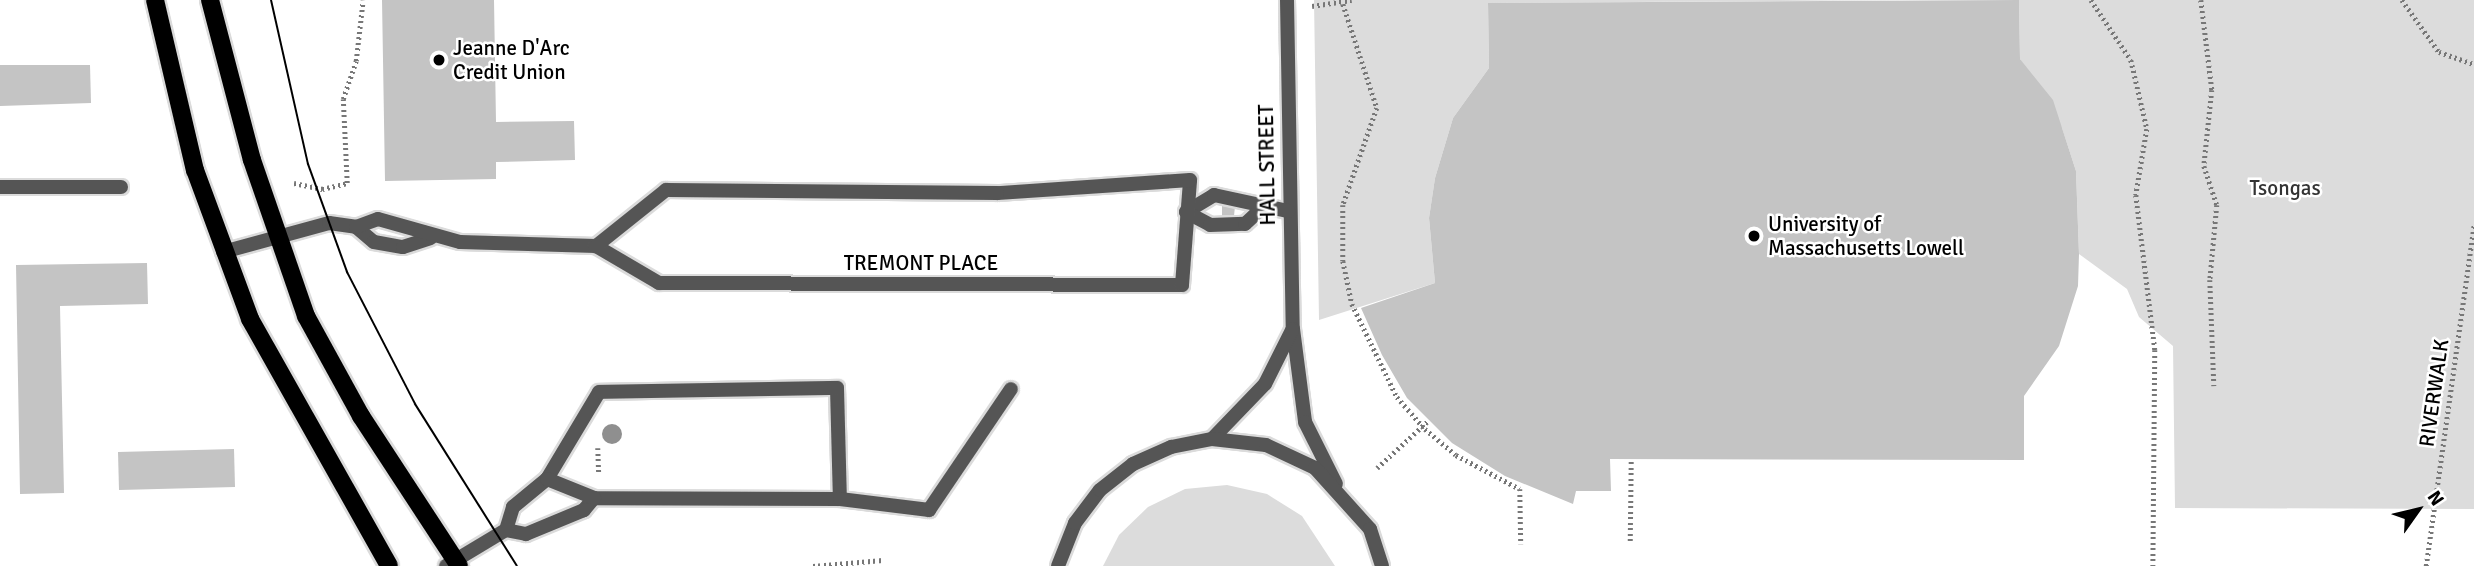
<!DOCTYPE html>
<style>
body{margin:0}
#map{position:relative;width:2474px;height:566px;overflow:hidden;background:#fff;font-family:Signika,sans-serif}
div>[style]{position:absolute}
.green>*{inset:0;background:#dcdcdc}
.building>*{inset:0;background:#c4c4c4}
.path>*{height:4.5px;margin-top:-2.25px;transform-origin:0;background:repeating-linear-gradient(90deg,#777 0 2px,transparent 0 5.5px)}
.roads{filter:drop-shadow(2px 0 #dbdbdb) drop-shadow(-2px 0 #dbdbdb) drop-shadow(0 2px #dbdbdb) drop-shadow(0 -2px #dbdbdb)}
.lane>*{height:14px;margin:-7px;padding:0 7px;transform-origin:7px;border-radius:7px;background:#555}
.street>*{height:14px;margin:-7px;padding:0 7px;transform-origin:7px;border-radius:7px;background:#555}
.primary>*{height:18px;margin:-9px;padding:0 9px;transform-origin:9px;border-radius:9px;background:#000}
.tram>*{height:2px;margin:-1px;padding:0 1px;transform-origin:1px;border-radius:1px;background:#000}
.trees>*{width:20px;height:20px;margin:-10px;border-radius:50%;background:#8f8f8f}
.dots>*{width:19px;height:19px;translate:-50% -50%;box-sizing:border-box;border:4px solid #fff;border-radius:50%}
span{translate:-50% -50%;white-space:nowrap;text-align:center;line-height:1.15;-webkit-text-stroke:5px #fff;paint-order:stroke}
.poi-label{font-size:21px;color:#000}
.left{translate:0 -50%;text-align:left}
.street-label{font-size:21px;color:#000}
.park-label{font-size:21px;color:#333}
.north{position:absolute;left:2383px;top:475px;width:70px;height:70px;-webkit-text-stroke:5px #fff;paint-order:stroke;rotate:56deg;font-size:19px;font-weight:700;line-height:28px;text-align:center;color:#000}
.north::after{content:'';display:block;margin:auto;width:24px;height:32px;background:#000;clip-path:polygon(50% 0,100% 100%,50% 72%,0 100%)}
</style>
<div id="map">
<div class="green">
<div style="clip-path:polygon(1314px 0,1903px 0,1488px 3px,1489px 68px,1453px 118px,1435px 178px,1429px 218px,1435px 283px,1319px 320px)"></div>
<div style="clip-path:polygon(2019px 0,2474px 0,2474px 509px,2175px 508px,2173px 346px,2139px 317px,2127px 289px,2079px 254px,2076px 171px,2062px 128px,2020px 59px)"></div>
<div style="clip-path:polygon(1227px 485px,1267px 494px,1302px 516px,1335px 566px,1103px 566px,1119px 535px,1148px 507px,1185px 489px)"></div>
</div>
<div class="building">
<div style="clip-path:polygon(382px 0,494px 0,496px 122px,574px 121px,575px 160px,496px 162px,496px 179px,385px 181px)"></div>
<div style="clip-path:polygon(2019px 0,2020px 59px,2053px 100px,2076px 171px,2079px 254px,2078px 286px,2059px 346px,2024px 396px,2024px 460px,1610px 459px,1611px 491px,1576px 491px,1573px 504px,1505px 476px,1452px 443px,1407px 398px,1382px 355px,1361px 308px,1435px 283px,1429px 218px,1435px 178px,1453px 118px,1489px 68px,1488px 3px)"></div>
<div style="clip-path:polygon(0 65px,90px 65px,91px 103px,0 106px)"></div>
<div style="clip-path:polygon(1222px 206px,1235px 206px,1234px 216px,1222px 216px)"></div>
<div style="clip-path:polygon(147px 263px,148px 304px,60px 306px,64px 493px,20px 494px,16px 265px)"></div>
<div style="clip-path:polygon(234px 449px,235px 487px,119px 490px,118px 452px)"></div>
</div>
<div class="path">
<div style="left:2091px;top:0;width:72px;rotate:56.3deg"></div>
<div style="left:2131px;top:60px;width:71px;rotate:76.9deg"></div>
<div style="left:2147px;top:129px;width:67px;rotate:99.5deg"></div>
<div style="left:2136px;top:195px;width:156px;rotate:83deg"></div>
<div style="left:2155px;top:350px;width:216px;rotate:90.5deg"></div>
<div style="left:2201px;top:0;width:91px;rotate:83deg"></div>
<div style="left:2212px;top:90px;width:76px;rotate:96deg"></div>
<div style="left:2204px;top:166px;width:41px;rotate:71.6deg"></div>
<div style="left:2217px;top:205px;width:75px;rotate:95.3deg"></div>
<div style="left:2210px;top:280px;width:106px;rotate:87.8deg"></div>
<div style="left:2402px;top:0;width:64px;rotate:54.6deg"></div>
<div style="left:2439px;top:52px;width:37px;rotate:19deg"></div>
<div style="left:1343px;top:4px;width:109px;rotate:71.9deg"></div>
<div style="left:1377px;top:108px;width:103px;rotate:109.3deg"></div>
<div style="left:1343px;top:205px;width:56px;rotate:90deg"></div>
<div style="left:1343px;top:261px;width:44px;rotate:78.2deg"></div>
<div style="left:1352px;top:304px;width:103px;rotate:64.2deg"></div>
<div style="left:1397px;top:397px;width:43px;rotate:48.8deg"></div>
<div style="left:1425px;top:429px;width:40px;rotate:40deg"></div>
<div style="left:1456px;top:455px;width:72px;rotate:28deg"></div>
<div style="left:1520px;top:489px;width:55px;rotate:89deg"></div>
<div style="left:1312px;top:6px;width:40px;rotate:-8.5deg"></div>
<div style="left:294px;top:183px;width:29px;rotate:12deg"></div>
<div style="left:322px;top:189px;width:26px;rotate:-13deg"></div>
<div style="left:347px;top:183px;width:84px;rotate:-92.7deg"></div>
<div style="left:343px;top:99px;width:40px;rotate:-71.1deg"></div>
<div style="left:356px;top:61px;width:61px;rotate:-83.5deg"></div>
<div style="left:598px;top:448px;width:25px;rotate:88deg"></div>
<div style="left:1377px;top:468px;width:71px;rotate:-42.7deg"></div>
<div style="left:1630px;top:541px;width:82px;rotate:-89.3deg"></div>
<div style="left:813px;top:566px;width:70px;rotate:-4.9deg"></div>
<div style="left:2426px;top:566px;width:344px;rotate:-82deg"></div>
</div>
<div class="roads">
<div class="lane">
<div style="left:0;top:187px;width:121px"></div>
<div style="left:837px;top:388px;width:111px;rotate:88.5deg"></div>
<div style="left:840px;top:499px;width:246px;rotate:-179.8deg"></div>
<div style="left:594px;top:498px;width:16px;rotate:130deg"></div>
<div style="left:584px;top:510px;width:63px;rotate:157.5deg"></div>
<div style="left:526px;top:534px;width:20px;rotate:-169deg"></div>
<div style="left:506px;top:530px;width:24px;rotate:-73deg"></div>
<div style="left:513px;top:507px;width:44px;rotate:-39.5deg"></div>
<div style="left:547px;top:479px;width:101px;rotate:-59.1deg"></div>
<div style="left:599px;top:392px;width:238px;rotate:-1deg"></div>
<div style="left:547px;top:479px;width:51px;rotate:22deg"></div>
<div style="left:840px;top:499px;width:90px;rotate:7deg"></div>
<div style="left:929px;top:510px;width:146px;rotate:-55.9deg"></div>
</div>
<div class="street">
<div style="left:1287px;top:0;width:329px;rotate:89deg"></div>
<div style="left:1293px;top:329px;width:94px;rotate:82.6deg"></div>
<div style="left:1305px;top:422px;width:69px;rotate:63.4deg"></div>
<div style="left:1186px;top:212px;width:33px;rotate:-31deg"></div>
<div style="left:1214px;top:195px;width:76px;rotate:12.2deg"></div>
<div style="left:1186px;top:212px;width:27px;rotate:28deg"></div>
<div style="left:1210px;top:225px;width:35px;rotate:-2deg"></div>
<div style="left:1245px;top:224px;width:23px;rotate:-43deg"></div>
<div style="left:356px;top:227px;width:23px;rotate:40deg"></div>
<div style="left:374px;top:242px;width:29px;rotate:10deg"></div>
<div style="left:403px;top:247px;width:29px;rotate:-18deg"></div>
<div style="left:223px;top:252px;width:110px;rotate:-15.3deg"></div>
<div style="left:329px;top:223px;width:27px;rotate:8deg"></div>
<div style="left:356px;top:227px;width:23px;rotate:-20deg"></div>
<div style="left:378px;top:219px;width:85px;rotate:15.7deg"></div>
<div style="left:460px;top:242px;width:136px;rotate:1.7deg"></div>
<div style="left:596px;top:246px;width:73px;rotate:30.4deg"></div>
<div style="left:659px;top:283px;width:523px;rotate:0.22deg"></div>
<div style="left:1182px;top:285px;width:105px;rotate:-85.6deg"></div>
<div style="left:1190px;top:180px;width:193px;rotate:176.1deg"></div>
<div style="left:997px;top:193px;width:331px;rotate:-179.5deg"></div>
<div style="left:666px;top:190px;width:90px;rotate:141.3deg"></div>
<div style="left:1212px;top:439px;width:76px;rotate:-46.1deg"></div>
<div style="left:1265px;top:384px;width:60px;rotate:-63.4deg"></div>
<div style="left:446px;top:566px;width:70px;rotate:-31deg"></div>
<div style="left:1058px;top:566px;width:46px;rotate:-68.4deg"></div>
<div style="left:1075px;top:523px;width:41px;rotate:-52.9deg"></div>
<div style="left:1100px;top:490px;width:42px;rotate:-38.2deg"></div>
<div style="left:1133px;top:464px;width:42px;rotate:-24.1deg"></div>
<div style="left:1171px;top:447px;width:42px;rotate:-11deg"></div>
<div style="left:1212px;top:439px;width:54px;rotate:6.3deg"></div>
<div style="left:1266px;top:445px;width:54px;rotate:25.1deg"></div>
<div style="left:1315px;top:468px;width:82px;rotate:48deg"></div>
<div style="left:1370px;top:529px;width:39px;rotate:72deg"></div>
</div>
<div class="primary">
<div style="left:155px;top:0;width:175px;rotate:76.8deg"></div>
<div style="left:195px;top:170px;width:159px;rotate:69.7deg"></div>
<div style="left:250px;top:319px;width:283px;rotate:60.6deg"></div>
<div style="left:210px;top:0;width:165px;rotate:75.3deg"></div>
<div style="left:252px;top:160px;width:165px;rotate:70.9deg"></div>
<div style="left:306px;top:316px;width:114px;rotate:61.2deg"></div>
<div style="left:361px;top:416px;width:179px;rotate:56.8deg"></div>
</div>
</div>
<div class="tram">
<div style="left:271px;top:0;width:168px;rotate:77.3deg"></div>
<div style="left:308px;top:164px;width:115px;rotate:70.1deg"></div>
<div style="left:347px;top:272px;width:148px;rotate:62.7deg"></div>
<div style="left:415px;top:404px;width:191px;rotate:57.8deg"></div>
</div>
<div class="trees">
<div style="left:612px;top:434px"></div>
</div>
<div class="dots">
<div style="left:439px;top:60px;background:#000"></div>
<div style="left:1754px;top:236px;background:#000"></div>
</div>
<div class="poi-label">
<span class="left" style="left:453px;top:60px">Jeanne D'Arc<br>Credit Union</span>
<span class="left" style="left:1768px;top:236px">University of<br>Massachusetts Lowell</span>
</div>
<div class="street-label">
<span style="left:1267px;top:165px;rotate:-91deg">HALL STREET</span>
<span style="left:921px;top:263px">TREMONT PLACE</span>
<span style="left:2434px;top:393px;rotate:-82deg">RIVERWALK</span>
</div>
<div class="park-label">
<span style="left:2285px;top:188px">Tsongas</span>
</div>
<div class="north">N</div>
</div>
